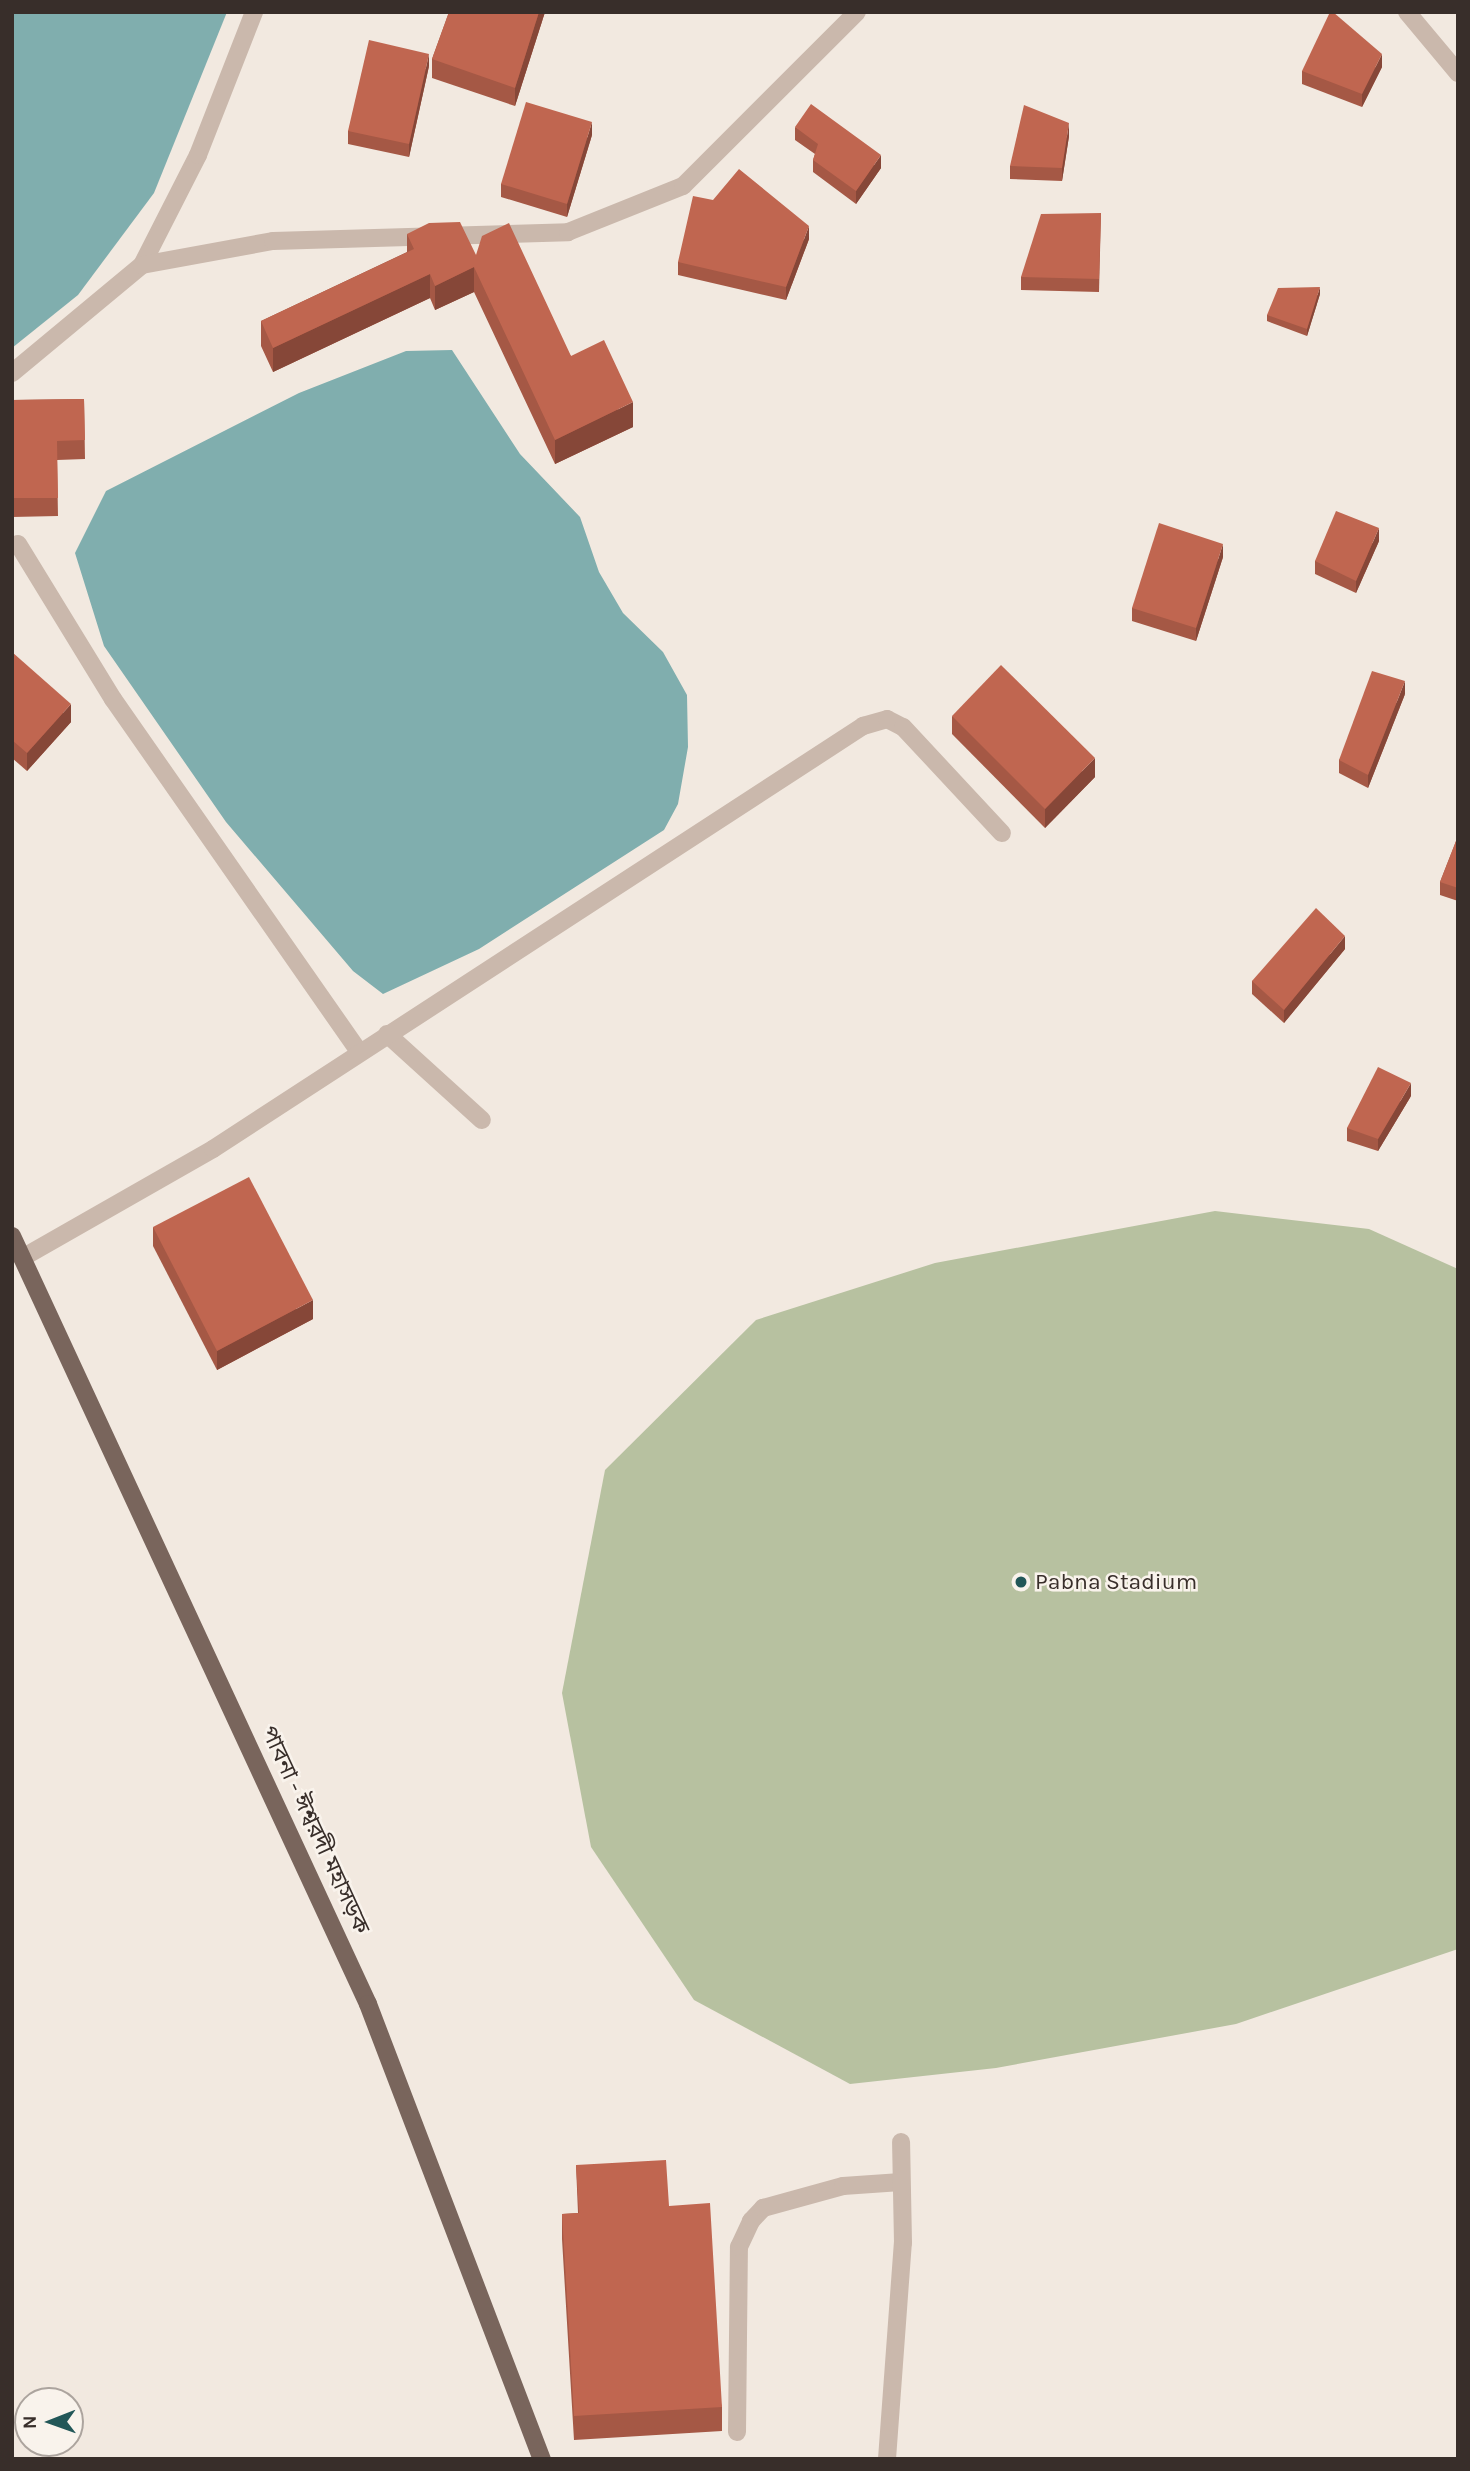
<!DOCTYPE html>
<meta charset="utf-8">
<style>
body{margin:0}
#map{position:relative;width:1470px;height:2471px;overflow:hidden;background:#f2e9e0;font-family:Karla,"Noto Sans Bengali",sans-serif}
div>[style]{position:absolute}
.green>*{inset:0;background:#b7c1a0}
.water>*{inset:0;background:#80aeae}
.minor>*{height:18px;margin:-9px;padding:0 9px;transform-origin:9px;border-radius:9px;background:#cab8ac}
.major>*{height:18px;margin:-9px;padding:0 9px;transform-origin:9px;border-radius:9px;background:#79655c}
.wall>*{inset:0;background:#a55845}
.shaded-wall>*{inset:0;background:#864738}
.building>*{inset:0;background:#c06650}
.dots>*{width:19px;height:19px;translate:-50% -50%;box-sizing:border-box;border:4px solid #f9f3ec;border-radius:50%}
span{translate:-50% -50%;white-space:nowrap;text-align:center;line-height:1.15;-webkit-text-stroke:5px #f9f3ec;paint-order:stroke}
.poi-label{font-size:23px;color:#382e2a}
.left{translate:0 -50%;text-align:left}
.street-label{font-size:23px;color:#382e2a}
.frame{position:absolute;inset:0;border:14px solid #382e2a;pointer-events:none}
.north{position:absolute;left:14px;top:2387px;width:70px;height:70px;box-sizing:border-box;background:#f9f3ec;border:2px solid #aca49e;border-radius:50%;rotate:269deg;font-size:19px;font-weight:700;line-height:28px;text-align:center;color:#382e2a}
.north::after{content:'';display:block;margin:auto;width:24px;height:32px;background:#225758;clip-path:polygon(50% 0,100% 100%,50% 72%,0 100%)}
</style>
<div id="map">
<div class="green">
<div style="clip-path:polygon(1215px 1211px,1369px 1229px,1458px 1269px,1458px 1949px,1236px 2024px,996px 2068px,850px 2084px,694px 2000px,591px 1847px,562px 1693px,605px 1470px,756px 1320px,935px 1263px)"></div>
</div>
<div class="water">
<div style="clip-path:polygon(12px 12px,227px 12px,154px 193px,78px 295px,12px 348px)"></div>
<div style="clip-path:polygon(452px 350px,520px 454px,580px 517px,599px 572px,623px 613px,663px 652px,687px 695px,688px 747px,678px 804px,664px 830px,479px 949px,383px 994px,353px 971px,226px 822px,104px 646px,75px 553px,106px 491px,299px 393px,406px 351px)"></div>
</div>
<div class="minor">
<div style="left:1407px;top:12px;width:80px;rotate:50.1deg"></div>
<div style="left:142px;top:265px;width:123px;rotate:-63deg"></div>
<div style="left:198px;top:155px;width:154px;rotate:-68.6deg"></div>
<div style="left:12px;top:373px;width:169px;rotate:-39.7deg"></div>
<div style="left:142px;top:265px;width:133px;rotate:-10.4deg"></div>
<div style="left:273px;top:241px;width:295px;rotate:-1.7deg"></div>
<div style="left:568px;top:232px;width:124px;rotate:-21.8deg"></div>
<div style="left:683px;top:186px;width:246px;rotate:-45deg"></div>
<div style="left:18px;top:544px;width:182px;rotate:58.5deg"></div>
<div style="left:113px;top:699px;width:430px;rotate:55.1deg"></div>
<div style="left:387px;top:1034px;width:128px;rotate:42.2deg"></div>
<div style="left:22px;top:1258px;width:220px;rotate:-29.7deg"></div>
<div style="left:213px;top:1149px;width:776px;rotate:-33.05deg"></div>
<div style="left:863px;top:726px;width:25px;rotate:-16deg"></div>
<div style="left:887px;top:719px;width:18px;rotate:27deg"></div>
<div style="left:903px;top:727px;width:145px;rotate:47deg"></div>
<div style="left:737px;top:2432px;width:185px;rotate:-89.4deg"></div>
<div style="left:739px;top:2247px;width:29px;rotate:-65deg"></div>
<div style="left:751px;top:2221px;width:18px;rotate:-47deg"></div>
<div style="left:763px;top:2208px;width:83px;rotate:-15.4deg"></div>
<div style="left:843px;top:2186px;width:58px;rotate:-3.9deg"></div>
<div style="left:887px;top:2459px;width:217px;rotate:-85.8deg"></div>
<div style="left:903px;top:2243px;width:101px;rotate:-91.1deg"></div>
</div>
<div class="major">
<div style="left:12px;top:1236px;width:846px;rotate:65.13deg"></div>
<div style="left:368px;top:2004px;width:487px;rotate:69.1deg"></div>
</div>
<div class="wall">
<div style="clip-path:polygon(449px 12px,545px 12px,515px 106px,432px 78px,432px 59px)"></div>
<div style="clip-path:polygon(429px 66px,409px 157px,348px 144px,348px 131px)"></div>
<div style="clip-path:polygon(1382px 67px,1362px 107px,1302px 84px,1302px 71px)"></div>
<div style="clip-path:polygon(795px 127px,881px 168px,856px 204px,813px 172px,813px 160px,815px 154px,795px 140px)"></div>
<div style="clip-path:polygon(592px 135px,567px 217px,501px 197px,501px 184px)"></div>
<div style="clip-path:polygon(1069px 136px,1062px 181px,1010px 179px,1010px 166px)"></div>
<div style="clip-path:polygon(1101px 213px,1099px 292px,1021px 290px,1021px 277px)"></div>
<div style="clip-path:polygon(407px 234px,476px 255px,571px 356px,633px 427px,555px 464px,474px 292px,435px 310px,430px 298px,273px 372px,261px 346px,261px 321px,407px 252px)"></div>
<div style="clip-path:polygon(809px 239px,786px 300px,678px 275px,678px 262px)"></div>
<div style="clip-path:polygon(1320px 294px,1307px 336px,1267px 321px,1267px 315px)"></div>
<div style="clip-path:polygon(84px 399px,85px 459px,57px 460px,58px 516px,12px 517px,12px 400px)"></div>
<div style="clip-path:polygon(1379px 541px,1356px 593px,1315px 574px,1315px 561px)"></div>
<div style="clip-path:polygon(1223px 557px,1196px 641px,1132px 621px,1132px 608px)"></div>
<div style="clip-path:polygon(12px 652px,71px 722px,27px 771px,12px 758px)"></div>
<div style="clip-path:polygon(1405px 694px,1368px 788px,1339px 773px,1339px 760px)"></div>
<div style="clip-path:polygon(952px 716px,1095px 777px,1045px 828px,952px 734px)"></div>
<div style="clip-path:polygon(1458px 836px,1458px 901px,1440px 895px,1440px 882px)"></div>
<div style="clip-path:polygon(1345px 949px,1284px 1023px,1252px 994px,1252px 981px)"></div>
<div style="clip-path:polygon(1411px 1096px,1378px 1151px,1347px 1141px,1347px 1128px)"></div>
<div style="clip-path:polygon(153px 1227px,313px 1319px,217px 1370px,153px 1246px)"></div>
<div style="clip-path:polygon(576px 2165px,669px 2206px,722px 2407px,722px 2431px,574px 2440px,562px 2239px,562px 2214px,578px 2213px)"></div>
</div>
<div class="shaded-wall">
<div style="clip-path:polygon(539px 12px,545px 12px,515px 106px,515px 88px)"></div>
<div style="clip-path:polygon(429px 54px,429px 66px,409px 157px,409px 144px)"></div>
<div style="clip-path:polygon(1382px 54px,1382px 67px,1362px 107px,1362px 94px)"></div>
<div style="clip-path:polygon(592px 122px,592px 135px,567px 217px,567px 204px)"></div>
<div style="clip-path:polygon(1069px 123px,1069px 136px,1062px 181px,1062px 168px)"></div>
<div style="clip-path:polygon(881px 155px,881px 168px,856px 204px,856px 191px)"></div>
<div style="clip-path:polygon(809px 226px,809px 239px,786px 300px,786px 287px)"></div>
<div style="clip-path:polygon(474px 267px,474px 292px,435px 310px,435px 286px)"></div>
<div style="clip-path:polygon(430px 274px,430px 298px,273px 372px,273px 348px)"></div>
<div style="clip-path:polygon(1320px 287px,1320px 294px,1307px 336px,1307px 329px)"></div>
<div style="clip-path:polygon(633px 402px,633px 427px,555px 464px,555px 440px)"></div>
<div style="clip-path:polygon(1379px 528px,1379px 541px,1356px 593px,1356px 581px)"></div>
<div style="clip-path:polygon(1223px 544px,1223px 557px,1196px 641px,1196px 628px)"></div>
<div style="clip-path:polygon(1405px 681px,1405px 694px,1368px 788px,1368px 775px)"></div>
<div style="clip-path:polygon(71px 704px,71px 722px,27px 771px,27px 753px)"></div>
<div style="clip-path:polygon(1095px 758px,1095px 777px,1045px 828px,1045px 809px)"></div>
<div style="clip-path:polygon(1345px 936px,1345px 949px,1284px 1023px,1284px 1010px)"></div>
<div style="clip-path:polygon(1411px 1083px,1411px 1096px,1378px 1151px,1378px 1139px)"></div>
<div style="clip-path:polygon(313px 1300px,313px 1319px,217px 1370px,217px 1351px)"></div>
</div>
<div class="building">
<div style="clip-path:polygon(449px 12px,539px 12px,515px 88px,432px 59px)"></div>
<div style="clip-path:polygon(1330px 12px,1333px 12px,1382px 54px,1362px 94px,1302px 71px)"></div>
<div style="clip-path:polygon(369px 40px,429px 54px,409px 144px,348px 131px)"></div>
<div style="clip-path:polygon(526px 102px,592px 122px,567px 204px,501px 184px)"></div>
<div style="clip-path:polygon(811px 104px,881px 155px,856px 191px,813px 160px,818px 144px,795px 127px)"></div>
<div style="clip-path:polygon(1024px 105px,1069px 123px,1062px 168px,1010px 166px)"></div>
<div style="clip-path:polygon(739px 169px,809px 226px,786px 287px,678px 262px,693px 196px,713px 200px)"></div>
<div style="clip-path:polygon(1101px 213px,1099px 279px,1021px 277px,1041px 214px)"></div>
<div style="clip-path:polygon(460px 222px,476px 255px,482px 236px,509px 223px,571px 356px,604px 340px,633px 402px,555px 440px,474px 267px,435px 286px,430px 274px,273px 348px,261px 321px,414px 249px,407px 234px,429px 223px)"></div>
<div style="clip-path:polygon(1320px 287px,1307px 329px,1267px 315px,1278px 288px)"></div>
<div style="clip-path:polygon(84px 399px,85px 440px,57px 441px,58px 498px,12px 498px,12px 400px)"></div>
<div style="clip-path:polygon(1336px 511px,1379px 528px,1356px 581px,1315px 561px)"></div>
<div style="clip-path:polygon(1159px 523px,1223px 544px,1196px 628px,1132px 608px)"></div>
<div style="clip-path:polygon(12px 652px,71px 704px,27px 753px,12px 740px)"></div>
<div style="clip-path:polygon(1001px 665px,1095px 758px,1045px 809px,952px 716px)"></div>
<div style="clip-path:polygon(1372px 671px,1405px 681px,1368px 775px,1339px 760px)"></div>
<div style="clip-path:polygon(1458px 836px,1458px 888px,1440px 882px)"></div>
<div style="clip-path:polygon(1316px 908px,1345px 936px,1284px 1010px,1252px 981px)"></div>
<div style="clip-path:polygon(1378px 1067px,1411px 1083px,1378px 1139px,1347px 1128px)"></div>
<div style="clip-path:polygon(249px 1177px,313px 1300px,217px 1351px,153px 1227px)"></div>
<div style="clip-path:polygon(666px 2160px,669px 2206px,710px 2203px,722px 2407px,574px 2416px,562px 2214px,579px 2213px,576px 2165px)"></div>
</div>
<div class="dots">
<div style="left:1021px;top:1582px;background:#225758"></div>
</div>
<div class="poi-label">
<span class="left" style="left:1035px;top:1582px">Pabna Stadium</span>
</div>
<div class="street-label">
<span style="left:315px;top:1830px;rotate:65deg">পাবনা - ঈশ্বরদী মহাসড়ক</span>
</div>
<div class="frame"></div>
<div class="north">N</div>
</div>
